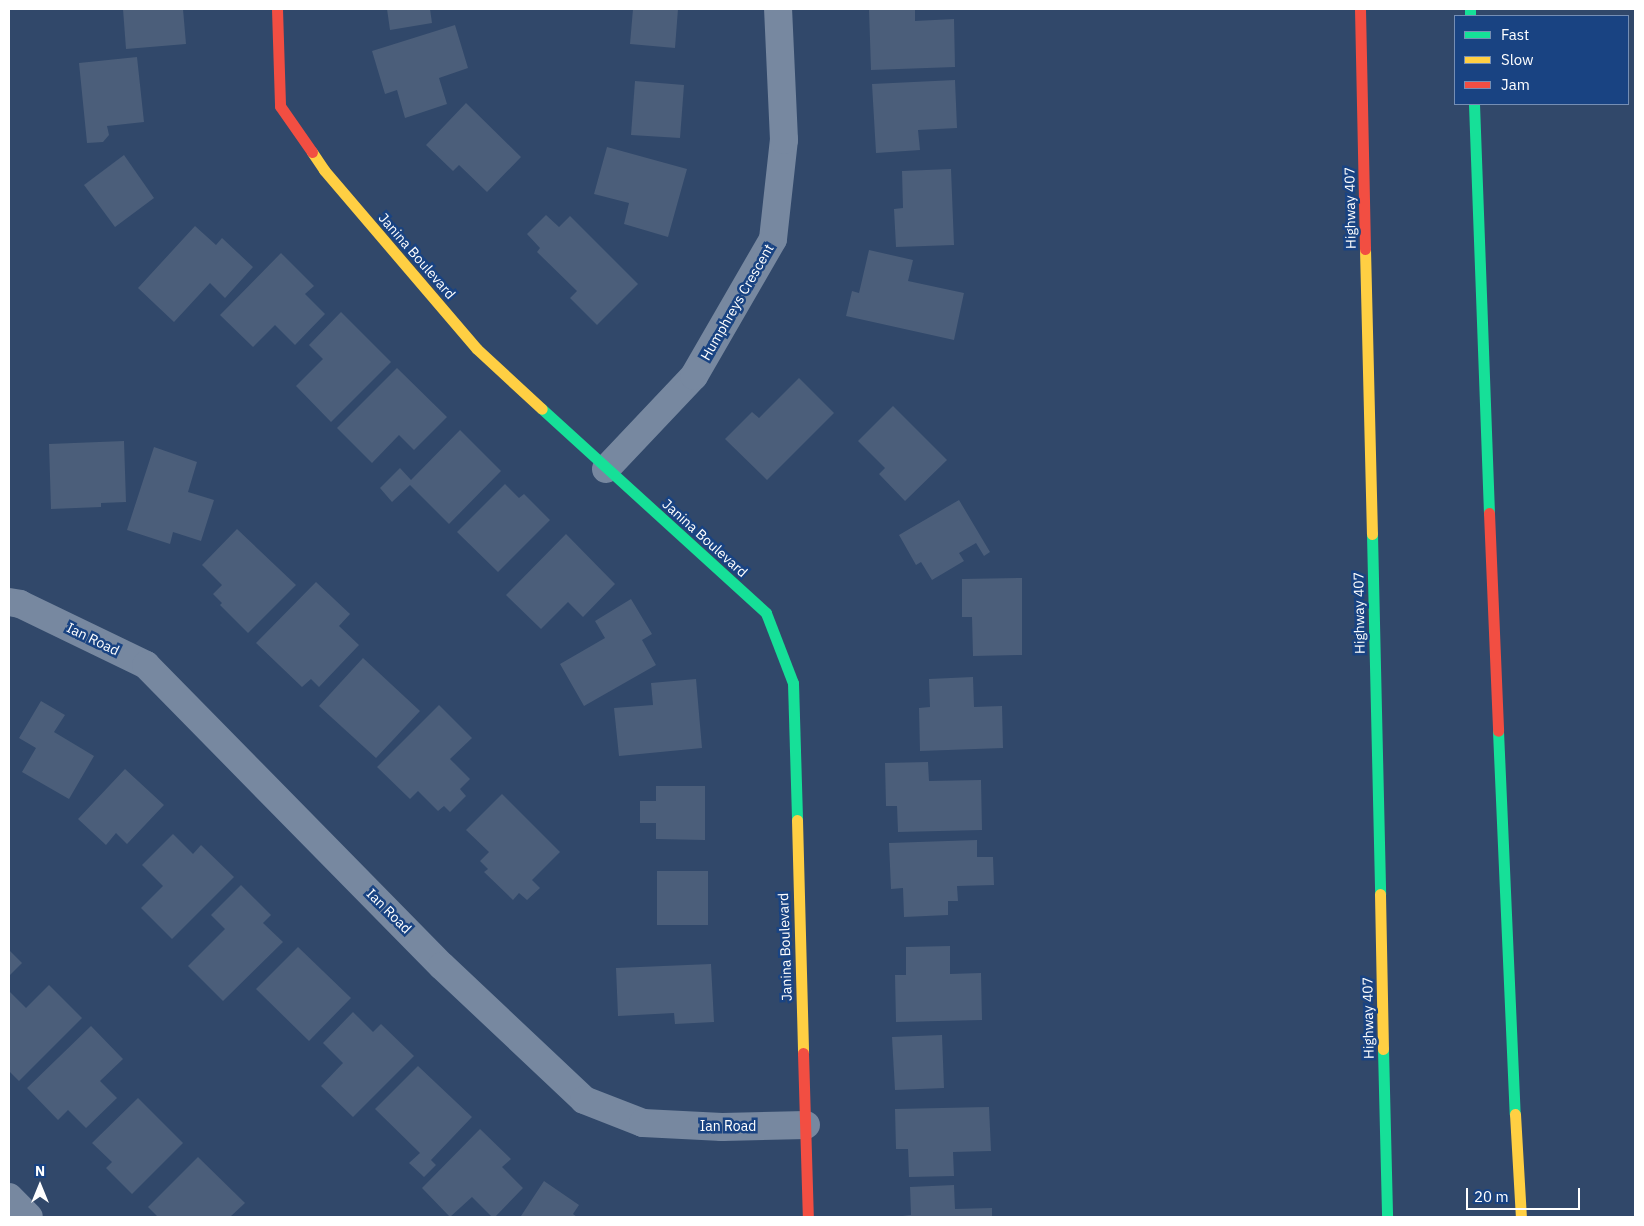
<!DOCTYPE html>
<style>
body{margin:0}
#map{position:relative;width:1644px;height:1226px;overflow:hidden;background:#31486a;font-family:"IBM Plex Sans",sans-serif}
div>[style]{position:absolute}
.building>*{inset:0;background:#4b5e7a}
.street>*{height:28px;margin:-14px;padding:0 14px;transform-origin:14px;border-radius:14px;background:#7788a0}
.fast>*{height:11px;margin:-5.5px;padding:0 5.5px;transform-origin:5.5px;border-radius:5.5px;background:#16e098}
.slow>*{height:11px;margin:-5.5px;padding:0 5.5px;transform-origin:5.5px;border-radius:5.5px;background:#ffcf43}
.jam>*{height:11px;margin:-5.5px;padding:0 5.5px;transform-origin:5.5px;border-radius:5.5px;background:#f24e42}
span{translate:-50% -50%;white-space:nowrap;text-align:center;line-height:1.15;-webkit-text-stroke:5px #194382;paint-order:stroke}
.street-label{font-size:14px;color:#fff}
.frame{position:absolute;inset:0;border:10px solid #fff;pointer-events:none}
.legend{position:absolute;left:1454px;top:15px;width:175px;height:90px;box-sizing:border-box;background:#194382;border:1px solid #758eb4;margin:0;padding:6px 9px;list-style:none;font-size:15px;color:#fff}
.legend li{display:flex;align-items:center;gap:10px;height:25px}
.legend b{width:25px;border:1px solid #758eb4}
.north{position:absolute;left:15px;top:1161px;width:50px;height:50px;-webkit-text-stroke:4px #194382;paint-order:stroke;rotate:0deg;font-size:14px;font-weight:700;line-height:20px;text-align:center;color:#fff}
.north::after{content:'';display:block;margin:auto;width:18px;height:22px;background:#fff;clip-path:polygon(50% 0,100% 100%,50% 72%,0 100%)}
.scale{position:absolute;left:1466px;top:1188px;width:114px;height:22px;box-sizing:border-box;border:2px solid #fff;border-top:0;padding-left:6px;font-size:15px;line-height:18px;white-space:nowrap;color:#fff;-webkit-text-stroke:4px #194382;paint-order:stroke}
</style>
<div id="map">
<div class="building">
<div style="clip-path:polygon(123px 9px,183px 9px,186px 44px,126px 49px)"></div>
<div style="clip-path:polygon(387px 9px,430px 9px,432px 23px,390px 30px)"></div>
<div style="clip-path:polygon(633px 9px,678px 9px,675px 48px,630px 44px)"></div>
<div style="clip-path:polygon(869px 9px,915px 9px,915px 21px,954px 19px,955px 67px,871px 70px)"></div>
<div style="clip-path:polygon(455px 25px,468px 68px,439px 78px,447px 104px,405px 118px,397px 90px,385px 94px,372px 51px)"></div>
<div style="clip-path:polygon(137px 57px,144px 122px,107px 126px,109px 135px,103px 142px,87px 143px,79px 63px)"></div>
<div style="clip-path:polygon(955px 80px,957px 128px,918px 130px,920px 150px,876px 153px,872px 84px)"></div>
<div style="clip-path:polygon(635px 81px,684px 85px,680px 138px,631px 135px)"></div>
<div style="clip-path:polygon(466px 103px,521px 157px,487px 192px,459px 165px,453px 171px,426px 145px)"></div>
<div style="clip-path:polygon(607px 147px,687px 169px,668px 237px,624px 224px,629px 203px,594px 194px)"></div>
<div style="clip-path:polygon(124px 155px,154px 198px,115px 227px,84px 185px)"></div>
<div style="clip-path:polygon(951px 169px,954px 245px,896px 247px,894px 209px,903px 208px,902px 171px)"></div>
<div style="clip-path:polygon(546px 215px,559px 227px,570px 216px,638px 284px,597px 325px,570px 298px,577px 291px,537px 252px,540px 248px,527px 234px)"></div>
<div style="clip-path:polygon(195px 226px,216px 245px,222px 238px,253px 267px,225px 298px,210px 283px,174px 322px,138px 288px)"></div>
<div style="clip-path:polygon(869px 250px,913px 260px,908px 281px,964px 293px,954px 340px,846px 316px,852px 291px,859px 293px)"></div>
<div style="clip-path:polygon(281px 253px,314px 286px,305px 294px,325px 314px,295px 345px,275px 325px,253px 347px,220px 315px)"></div>
<div style="clip-path:polygon(341px 312px,391px 362px,331px 422px,296px 386px,323px 359px,309px 345px)"></div>
<div style="clip-path:polygon(397px 368px,447px 417px,414px 450px,399px 435px,372px 463px,337px 428px)"></div>
<div style="clip-path:polygon(799px 378px,834px 413px,767px 480px,725px 439px,752px 412px,759px 418px)"></div>
<div style="clip-path:polygon(893px 406px,947px 460px,905px 501px,879px 474px,885px 468px,858px 441px)"></div>
<div style="clip-path:polygon(460px 430px,501px 471px,449px 524px,410px 485px,392px 502px,380px 488px,400px 468px,411px 480px)"></div>
<div style="clip-path:polygon(124px 441px,126px 502px,101px 503px,101px 507px,51px 509px,49px 444px)"></div>
<div style="clip-path:polygon(154px 447px,197px 462px,188px 492px,214px 500px,201px 541px,173px 532px,170px 544px,127px 530px)"></div>
<div style="clip-path:polygon(505px 484px,519px 498px,524px 494px,550px 520px,498px 572px,457px 532px)"></div>
<div style="clip-path:polygon(959px 500px,990px 552px,984px 556px,976px 543px,959px 553px,964px 561px,932px 580px,921px 562px,916px 565px,899px 535px)"></div>
<div style="clip-path:polygon(237px 529px,296px 585px,248px 633px,220px 605px,222px 603px,213px 594px,222px 585px,202px 565px)"></div>
<div style="clip-path:polygon(566px 534px,615px 584px,583px 617px,568px 602px,541px 629px,506px 595px)"></div>
<div style="clip-path:polygon(1022px 578px,1022px 655px,973px 656px,972px 617px,962px 617px,962px 579px)"></div>
<div style="clip-path:polygon(316px 582px,350px 614px,339px 626px,359px 645px,319px 687px,311px 679px,302px 687px,256px 643px)"></div>
<div style="clip-path:polygon(631px 599px,652px 634px,642px 640px,656px 665px,584px 706px,560px 664px,605px 638px,595px 621px)"></div>
<div style="clip-path:polygon(363px 658px,420px 711px,376px 758px,319px 706px)"></div>
<div style="clip-path:polygon(973px 677px,974px 707px,1002px 706px,1003px 748px,920px 751px,919px 708px,930px 707px,929px 679px)"></div>
<div style="clip-path:polygon(696px 679px,702px 748px,619px 756px,614px 708px,653px 705px,651px 683px)"></div>
<div style="clip-path:polygon(41px 701px,65px 715px,54px 732px,94px 756px,69px 799px,22px 772px,36px 748px,19px 738px)"></div>
<div style="clip-path:polygon(439px 705px,472px 738px,450px 759px,470px 779px,460px 789px,466px 796px,450px 812px,444px 806px,438px 811px,418px 791px,410px 799px,377px 767px)"></div>
<div style="clip-path:polygon(928px 762px,929px 781px,981px 780px,982px 830px,898px 832px,897px 806px,886px 806px,885px 763px)"></div>
<div style="clip-path:polygon(125px 769px,164px 805px,127px 844px,116px 833px,106px 845px,78px 819px)"></div>
<div style="clip-path:polygon(656px 786px,705px 786px,705px 840px,656px 839px,656px 823px,640px 823px,640px 801px,656px 801px)"></div>
<div style="clip-path:polygon(502px 794px,560px 852px,532px 880px,540px 888px,527px 900px,519px 893px,513px 900px,484px 872px,488px 869px,480px 861px,489px 852px,466px 830px)"></div>
<div style="clip-path:polygon(173px 834px,193px 854px,201px 845px,234px 877px,172px 939px,141px 908px,163px 886px,142px 865px)"></div>
<div style="clip-path:polygon(977px 840px,977px 857px,993px 857px,994px 885px,957px 886px,958px 901px,948px 901px,948px 915px,904px 917px,903px 888px,891px 889px,889px 843px)"></div>
<div style="clip-path:polygon(657px 871px,708px 871px,708px 925px,657px 925px)"></div>
<div style="clip-path:polygon(241px 885px,271px 915px,263px 923px,283px 942px,223px 1001px,188px 966px,225px 929px,211px 915px)"></div>
<div style="clip-path:polygon(950px 946px,950px 974px,981px 973px,982px 1020px,896px 1022px,895px 975px,906px 975px,906px 947px)"></div>
<div style="clip-path:polygon(298px 947px,351px 998px,309px 1041px,256px 989px)"></div>
<div style="clip-path:polygon(9px 950px,22px 963px,9px 976px)"></div>
<div style="clip-path:polygon(711px 964px,714px 1022px,675px 1024px,674px 1013px,618px 1016px,616px 968px)"></div>
<div style="clip-path:polygon(49px 985px,82px 1018px,19px 1081px,9px 1071px,9px 991px,26px 1008px)"></div>
<div style="clip-path:polygon(353px 1012px,373px 1032px,381px 1024px,414px 1056px,353px 1117px,321px 1086px,343px 1063px,323px 1043px)"></div>
<div style="clip-path:polygon(91px 1026px,123px 1059px,100px 1081px,117px 1098px,86px 1128px,68px 1110px,58px 1120px,27px 1088px)"></div>
<div style="clip-path:polygon(942px 1035px,944px 1088px,895px 1090px,892px 1037px)"></div>
<div style="clip-path:polygon(418px 1066px,472px 1117px,431px 1160px,436px 1165px,424px 1177px,409px 1163px,420px 1153px,375px 1109px)"></div>
<div style="clip-path:polygon(138px 1098px,183px 1143px,132px 1194px,106px 1168px,112px 1162px,92px 1143px)"></div>
<div style="clip-path:polygon(989px 1107px,991px 1151px,953px 1152px,954px 1176px,909px 1177px,908px 1149px,896px 1149px,895px 1109px)"></div>
<div style="clip-path:polygon(480px 1129px,511px 1159px,502px 1167px,523px 1188px,495px 1217px,492px 1217px,472px 1197px,450px 1217px,422px 1188px)"></div>
<div style="clip-path:polygon(198px 1157px,245px 1203px,230px 1217px,158px 1217px,148px 1207px)"></div>
<div style="clip-path:polygon(544px 1181px,579px 1205px,573px 1214px,577px 1217px,521px 1216px)"></div>
<div style="clip-path:polygon(954px 1185px,955px 1209px,992px 1208px,992px 1217px,894px 1217px,911px 1215px,910px 1187px)"></div>
</div>
<div class="street">
<div style="left:606px;top:469px;width:128px;rotate:-46.6deg"></div>
<div style="left:694px;top:376px;width:158px;rotate:-60deg"></div>
<div style="left:773px;top:239px;width:100px;rotate:-83.7deg"></div>
<div style="left:784px;top:140px;width:131px;rotate:-92.6deg"></div>
<div style="left:9px;top:602px;width:11px;rotate:10deg"></div>
<div style="left:20px;top:604px;width:140px;rotate:25.8deg"></div>
<div style="left:146px;top:665px;width:422px;rotate:45.5deg"></div>
<div style="left:442px;top:966px;width:195px;rotate:43.3deg"></div>
<div style="left:584px;top:1100px;width:63px;rotate:21.3deg"></div>
<div style="left:643px;top:1123px;width:79px;rotate:2.9deg"></div>
<div style="left:722px;top:1127px;width:84px;rotate:-1.4deg"></div>
<div style="left:9px;top:1197px;width:28px;rotate:45deg"></div>
</div>
<div class="fast">
<div style="left:1470px;top:9px;width:7px;rotate:90deg"></div>
<div style="left:1474px;top:104px;width:409px;rotate:87.9deg"></div>
<div style="left:542px;top:409px;width:303px;rotate:42.3deg"></div>
<div style="left:766px;top:613px;width:75px;rotate:68.9deg"></div>
<div style="left:793px;top:683px;width:137px;rotate:88.3deg"></div>
<div style="left:1372px;top:534px;width:360px;rotate:88.7deg"></div>
<div style="left:1498px;top:731px;width:383px;rotate:87.5deg"></div>
<div style="left:1383px;top:1049px;width:168px;rotate:88.6deg"></div>
</div>
<div class="slow">
<div style="left:312px;top:152px;width:22px;rotate:56deg"></div>
<div style="left:324px;top:170px;width:235px;rotate:49.5deg"></div>
<div style="left:477px;top:349px;width:88px;rotate:42.7deg"></div>
<div style="left:1365px;top:249px;width:285px;rotate:88.6deg"></div>
<div style="left:797px;top:820px;width:233px;rotate:88.5deg"></div>
<div style="left:1380px;top:894px;width:155px;rotate:88.9deg"></div>
<div style="left:1515px;top:1114px;width:103px;rotate:86.7deg"></div>
</div>
<div class="jam">
<div style="left:277px;top:9px;width:97px;rotate:88.2deg"></div>
<div style="left:280px;top:106px;width:56px;rotate:55.2deg"></div>
<div style="left:1360px;top:9px;width:240px;rotate:88.8deg"></div>
<div style="left:1489px;top:513px;width:218px;rotate:87.6deg"></div>
<div style="left:803px;top:1053px;width:164px;rotate:88.3deg"></div>
</div>
<div class="street-label">
<span style="left:1350px;top:208px;rotate:-91deg">Highway 407</span>
<span style="left:417px;top:256px;rotate:49deg">Janina Boulevard</span>
<span style="left:737px;top:302px;rotate:-60deg">Humphreys Crescent</span>
<span style="left:705px;top:538px;rotate:42deg">Janina Boulevard</span>
<span style="left:1359px;top:613px;rotate:-91deg">Highway 407</span>
<span style="left:93px;top:639px;rotate:26deg">Ian Road</span>
<span style="left:389px;top:911px;rotate:45deg">Ian Road</span>
<span style="left:785px;top:947px;rotate:-92deg">Janina Boulevard</span>
<span style="left:1368px;top:1018px;rotate:-91deg">Highway 407</span>
<span style="left:728px;top:1126px">Ian Road</span>
</div>
<div class="frame"></div>
<ul class="legend">
<li><b style="height:6px;background:#16e098"></b>Fast</li>
<li><b style="height:6px;background:#ffcf43"></b>Slow</li>
<li><b style="height:6px;background:#f24e42"></b>Jam</li>
</ul>
<div class="north">N</div>
<div class="scale">20 m</div>
</div>
